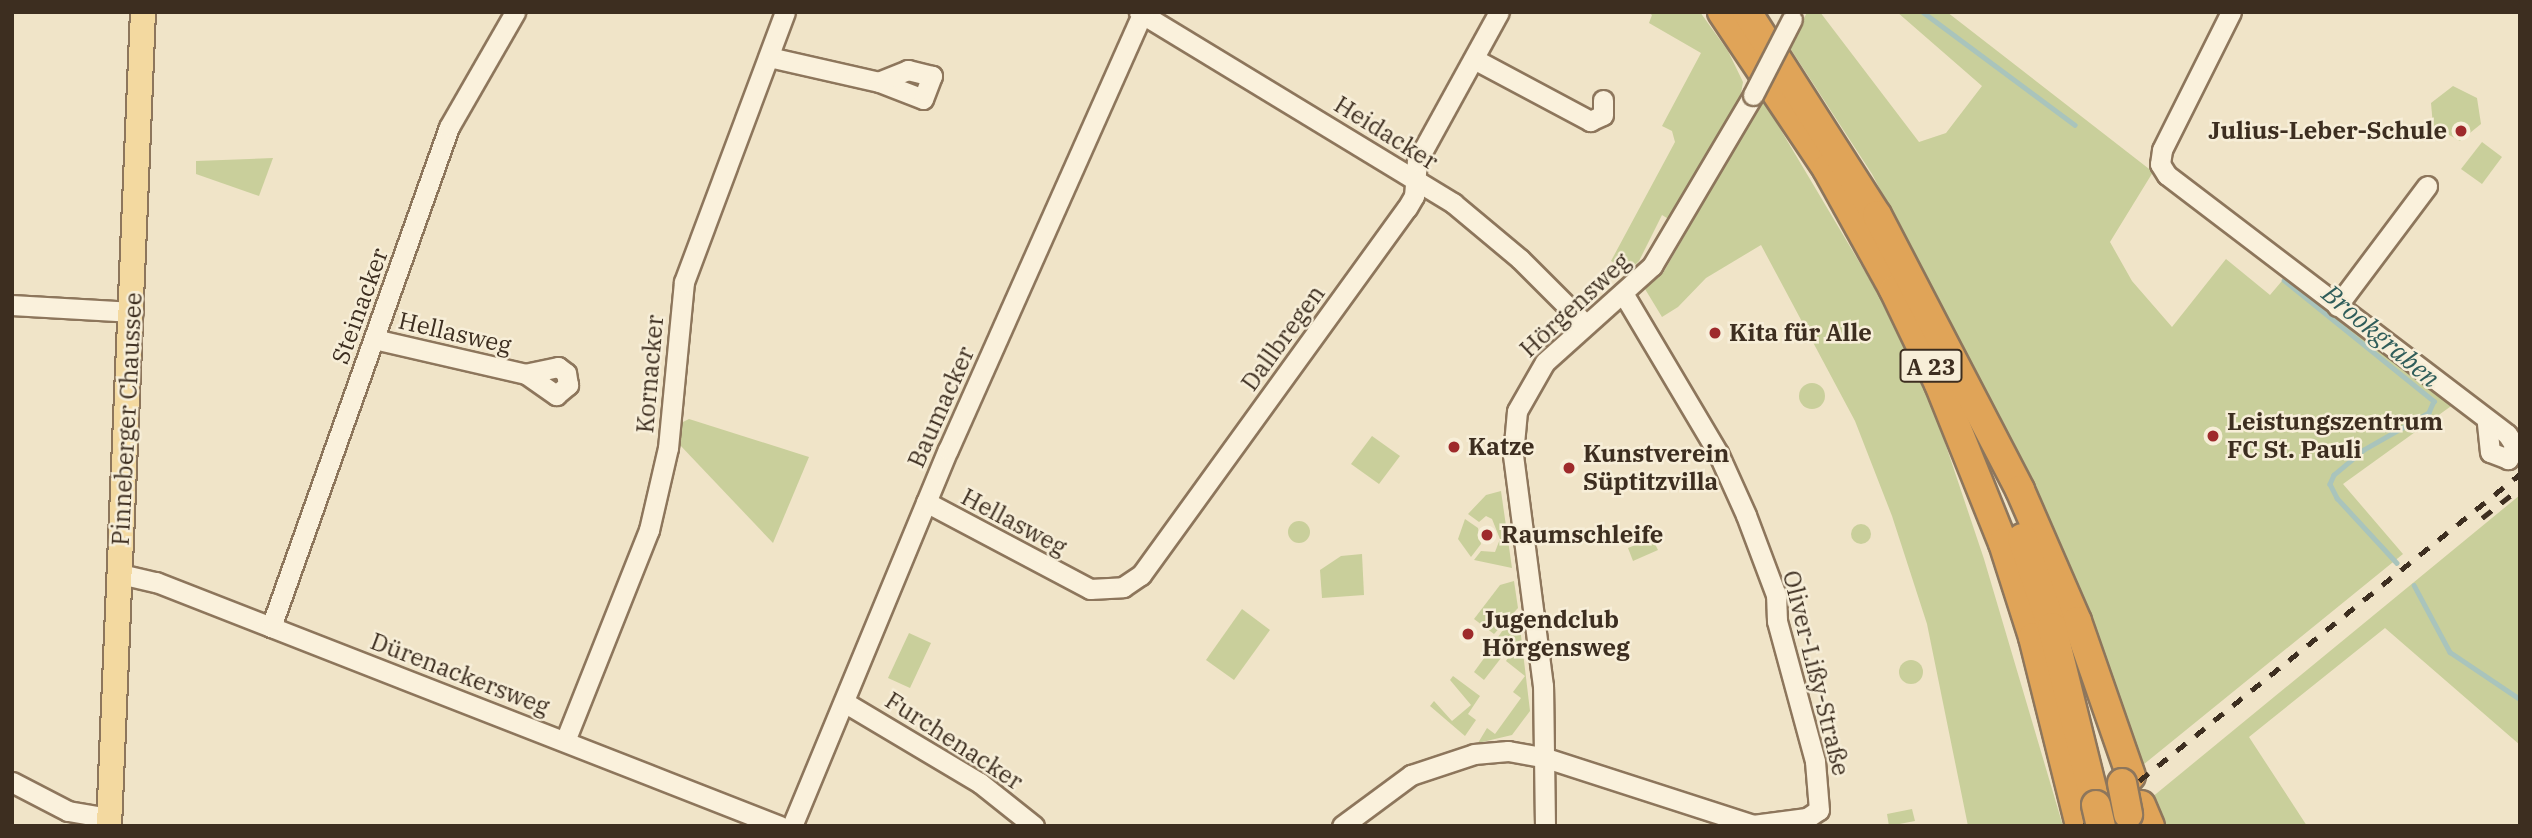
<!DOCTYPE html>
<meta charset="utf-8">
<style>
body{margin:0}
#map{position:relative;width:2532px;height:838px;overflow:hidden;background:#f0e4c8;font-family:"IBM Plex Serif",serif}
div>[style]{position:absolute}
.green>*{inset:0;background:#c9cf9b}
.round{border-radius:50%}
.stream>*{height:4.5px;margin:-2.25px;padding:0 2.25px;transform-origin:2.25px;border-radius:2.25px;background:#a9c4bc}
.roads{filter:drop-shadow(2px 0 #8d765c) drop-shadow(-2px 0 #8d765c) drop-shadow(0 2px #8d765c) drop-shadow(0 -2px #8d765c)}
.minor>*{height:19px;margin:-9.5px;padding:0 9.5px;transform-origin:9.5px;border-radius:9.5px;background:#faf1dc}
.major>*{height:24px;margin:-12px;padding:0 12px;transform-origin:12px;border-radius:12px;background:#f3d9a0}
.highway>*{height:28px;margin:-14px;padding:0 14px;transform-origin:14px;border-radius:14px;background:#e0a458}
.rail>*{height:4.5px;margin-top:-2.25px;transform-origin:0;background:repeating-linear-gradient(90deg,#3d2e20 0 12px,transparent 0 24px)}
.bridges{filter:drop-shadow(2px 0 #8d765c) drop-shadow(-2px 0 #8d765c) drop-shadow(0 2px #8d765c) drop-shadow(0 -2px #8d765c)}
.minor-bridge>*{height:19px;margin:-9.5px;padding:0 9.5px;transform-origin:9.5px;border-radius:9.5px;background:#faf1dc}
.highway-bridge>*{height:28px;margin:-14px;padding:0 14px;transform-origin:14px;border-radius:14px;background:#e0a458}
.dots>*{width:19px;height:19px;translate:-50% -50%;box-sizing:border-box;border:4px solid #f7eed8;border-radius:50%}
span{translate:-50% -50%;white-space:nowrap;text-align:center;line-height:1.15;-webkit-text-stroke:5px #f7eed8;paint-order:stroke}
.shield-label span{padding:2px 5px;background:#f7eed8;border:2px solid;border-radius:5px;-webkit-text-stroke-width:0}
.shield-label{font-size:23px;color:#3d2e20;font-weight:700}
.poi-label{font-size:24px;color:#3d2e20;font-weight:700}
.right{translate:-100% -50%;text-align:right}
.left{translate:0 -50%;text-align:left}
.street-label{font-size:24px;color:#3d2e20}
.water-label{font-size:26px;color:#2f5d5a;font-style:italic}
.frame{position:absolute;inset:0;border:14px solid #3d2e20;pointer-events:none}
</style>
<div id="map">
<div class="green">
<div style="clip-path:polygon(1648px 12px,1700px 12px,1728px 51px,1743px 82px,1740px 99px,1670px 220px,1662px 215px,1639px 261px,1629px 271px,1611px 261px,1675px 142px,1672px 131px,1662px 126px,1701px 53px,1649px 23px,1652px 15px)"></div>
<div style="clip-path:polygon(1807px 12px,1820px 12px,1919px 142px,1946px 133px,1982px 86px,1897px 12px,1947px 12px,2153px 172px,2110px 242px,2132px 281px,2172px 327px,2226px 259px,2270px 295px,2287px 275px,2454px 404px,2343px 484px,2403px 554px,2138px 769px,2020px 472px,1958px 338px,1872px 174px,1790px 48px)"></div>
<div style="clip-path:polygon(2453px 86px,2477px 98px,2481px 124px,2460px 141px,2433px 126px,2431px 103px)"></div>
<div style="clip-path:polygon(1763px 100px,1880px 297px,1933px 407px,1984px 559px,2063px 826px,1968px 826px,1927px 624px,1892px 516px,1855px 421px,1761px 245px,1706px 278px,1678px 307px,1662px 317px,1645px 289px,1663px 273px)"></div>
<div style="clip-path:polygon(2482px 142px,2502px 157px,2482px 184px,2461px 169px)"></div>
<div style="clip-path:polygon(273px 158px,259px 196px,196px 174px,196px 161px)"></div>
<div class="round" style="left:1799px;top:383px;width:26px;height:26px"></div>
<div style="clip-path:polygon(689px 419px,809px 457px,773px 543px,679px 444px,681px 423px)"></div>
<div style="clip-path:polygon(1372px 436px,1400px 456px,1379px 484px,1351px 464px)"></div>
<div style="clip-path:polygon(1501px 491px,1512px 568px,1474px 560px,1481px 551px,1495px 552px,1500px 539px,1492px 519px,1486px 516px,1479px 522px,1468px 514px,1486px 495px)"></div>
<div style="clip-path:polygon(2520px 495px,2520px 745px,2385px 628px,2249px 737px,2307px 826px,2157px 826px,2151px 798px)"></div>
<div style="clip-path:polygon(1465px 519px,1478px 528px,1481px 544px,1471px 557px,1458px 539px)"></div>
<div class="round" style="left:1288px;top:521px;width:22px;height:22px"></div>
<div class="round" style="left:1851px;top:524px;width:20px;height:20px"></div>
<div style="clip-path:polygon(1652px 538px,1658px 550px,1633px 561px,1628px 548px)"></div>
<div style="clip-path:polygon(1362px 554px,1364px 595px,1322px 598px,1320px 570px,1341px 556px)"></div>
<div style="clip-path:polygon(1514px 581px,1518px 608px,1494px 634px,1474px 619px,1500px 585px)"></div>
<div style="clip-path:polygon(1242px 609px,1270px 630px,1234px 680px,1206px 660px)"></div>
<div style="clip-path:polygon(1519px 619px,1530px 711px,1512px 735px,1478px 743px,1487px 728px,1495px 734px,1521px 698px,1513px 692px,1525px 676px,1506px 661px,1514px 649px,1498px 637px,1510px 620px)"></div>
<div style="clip-path:polygon(909px 633px,931px 643px,910px 688px,888px 678px)"></div>
<div style="clip-path:polygon(1490px 650px,1501px 658px,1484px 680px,1474px 672px)"></div>
<div class="round" style="left:1899px;top:660px;width:24px;height:24px"></div>
<div style="clip-path:polygon(1453px 676px,1480px 696px,1468px 714px,1476px 720px,1465px 736px,1430px 706px,1434px 701px,1452px 721px,1471px 705px,1450px 680px)"></div>
<div style="clip-path:polygon(1912px 809px,1915px 821px,1889px 826px,1887px 814px)"></div>
</div>
<div class="stream">
<div style="left:1923px;top:12px;width:189px;rotate:36.6deg"></div>
<div style="left:2284px;top:280px;width:193px;rotate:38.9deg"></div>
<div style="left:2434px;top:401px;width:13px;rotate:113deg"></div>
<div style="left:2429px;top:413px;width:75px;rotate:150.4deg"></div>
<div style="left:2364px;top:450px;width:39px;rotate:140deg"></div>
<div style="left:2334px;top:475px;width:10px;rotate:114deg"></div>
<div style="left:2330px;top:484px;width:16px;rotate:63deg"></div>
<div style="left:2337px;top:498px;width:88px;rotate:47.3deg"></div>
<div style="left:2414px;top:585px;width:76px;rotate:61.8deg"></div>
<div style="left:2450px;top:652px;width:84px;rotate:33.9deg"></div>
</div>
<div class="roads">
<div class="minor">
<div style="left:1139px;top:12px;width:368px;rotate:31.3deg"></div>
<div style="left:1453px;top:203px;width:87px;rotate:39.9deg"></div>
<div style="left:1520px;top:259px;width:92px;rotate:45deg"></div>
<div style="left:2231px;top:12px;width:154px;rotate:116.6deg"></div>
<div style="left:2162px;top:150px;width:14px;rotate:98deg"></div>
<div style="left:2160px;top:164px;width:13px;rotate:58deg"></div>
<div style="left:2167px;top:175px;width:427px;rotate:37.3deg"></div>
<div style="left:2507px;top:434px;width:14px;rotate:56deg"></div>
<div style="left:2515px;top:446px;width:15px;rotate:118deg"></div>
<div style="left:2508px;top:459px;width:19px;rotate:-159deg"></div>
<div style="left:2490px;top:452px;width:30px;rotate:-96deg"></div>
<div style="left:769px;top:57px;width:113px;rotate:12.8deg"></div>
<div style="left:879px;top:82px;width:47px;rotate:21.1deg"></div>
<div style="left:923px;top:99px;width:25px;rotate:-69deg"></div>
<div style="left:932px;top:76px;width:25px;rotate:-166deg"></div>
<div style="left:908px;top:70px;width:31px;rotate:158deg"></div>
<div style="left:1474px;top:59px;width:132px;rotate:28.1deg"></div>
<div style="left:1590px;top:121px;width:14px;rotate:-25deg"></div>
<div style="left:1603px;top:115px;width:15px;rotate:-90deg"></div>
<div style="left:12px;top:305px;width:121px;rotate:3.3deg"></div>
<div style="left:2337px;top:306px;width:150px;rotate:-53.1deg"></div>
<div style="left:374px;top:339px;width:156px;rotate:13deg"></div>
<div style="left:526px;top:374px;width:37px;rotate:35deg"></div>
<div style="left:556px;top:395px;width:16px;rotate:-40deg"></div>
<div style="left:568px;top:385px;width:12px;rotate:-99deg"></div>
<div style="left:566px;top:373px;width:10px;rotate:-143deg"></div>
<div style="left:558px;top:367px;width:33px;rotate:168deg"></div>
<div style="left:926px;top:502px;width:186px;rotate:27.9deg"></div>
<div style="left:1090px;top:589px;width:33px;rotate:-3deg"></div>
<div style="left:1123px;top:587px;width:22px;rotate:-34deg"></div>
<div style="left:1141px;top:575px;width:453px;rotate:-54.1deg"></div>
<div style="left:1407px;top:208px;width:14px;rotate:-60deg"></div>
<div style="left:1414px;top:196px;width:35px;rotate:-85deg"></div>
<div style="left:1417px;top:161px;width:170px;rotate:-61.2deg"></div>
<div style="left:120px;top:574px;width:37px;rotate:13deg"></div>
<div style="left:156px;top:582px;width:670px;rotate:21.36deg"></div>
<div style="left:271px;top:627px;width:531px;rotate:-70.4deg"></div>
<div style="left:449px;top:127px;width:133px;rotate:-60.1deg"></div>
<div style="left:844px;top:702px;width:158px;rotate:30.8deg"></div>
<div style="left:980px;top:783px;width:69px;rotate:38.5deg"></div>
<div style="left:565px;top:741px;width:227px;rotate:-68.3deg"></div>
<div style="left:649px;top:530px;width:84px;rotate:-77deg"></div>
<div style="left:668px;top:448px;width:167px;rotate:-84.5deg"></div>
<div style="left:684px;top:282px;width:288px;rotate:-69.5deg"></div>
<div style="left:12px;top:782px;width:63px;rotate:27.4deg"></div>
<div style="left:68px;top:811px;width:42px;rotate:9.7deg"></div>
<div style="left:792px;top:826px;width:407px;rotate:-67.5deg"></div>
<div style="left:948px;top:450px;width:479px;rotate:-66deg"></div>
<div style="left:1342px;top:826px;width:86px;rotate:-36.5deg"></div>
<div style="left:1411px;top:775px;width:66px;rotate:-18.4deg"></div>
<div style="left:1474px;top:754px;width:34px;rotate:-5deg"></div>
<div style="left:1508px;top:751px;width:39px;rotate:10deg"></div>
<div style="left:1546px;top:758px;width:218px;rotate:17.9deg"></div>
<div style="left:1753px;top:825px;width:54px;rotate:-7.4deg"></div>
<div style="left:1807px;top:818px;width:14px;rotate:-34deg"></div>
<div style="left:1819px;top:810px;width:49px;rotate:-94.7deg"></div>
<div style="left:1815px;top:761px;width:145px;rotate:-105.2deg"></div>
<div style="left:1777px;top:621px;width:26px;rotate:-92deg"></div>
<div style="left:1776px;top:595px;width:85px;rotate:-110.6deg"></div>
<div style="left:1746px;top:515px;width:68px;rotate:-114.3deg"></div>
<div style="left:1718px;top:453px;width:184px;rotate:-120.7deg"></div>
<div style="left:1545px;top:826px;width:140px;rotate:-90.8deg"></div>
<div style="left:1543px;top:686px;width:233px;rotate:-97.4deg"></div>
<div style="left:1513px;top:455px;width:44px;rotate:-84.8deg"></div>
<div style="left:1517px;top:411px;width:56px;rotate:-60.3deg"></div>
<div style="left:1545px;top:362px;width:144px;rotate:-41.9deg"></div>
<div style="left:1652px;top:266px;width:199px;rotate:-59.4deg"></div>
</div>
<div class="major">
<div style="left:109px;top:826px;width:815px;rotate:-87.61deg"></div>
</div>
<div class="highway">
<div style="left:1722px;top:12px;width:189px;rotate:56.2deg"></div>
<div style="left:1827px;top:169px;width:138px;rotate:61deg"></div>
<div style="left:1894px;top:290px;width:104px;rotate:64.4deg"></div>
<div style="left:1939px;top:384px;width:171px;rotate:68.1deg"></div>
<div style="left:2003px;top:543px;width:99px;rotate:72.3deg"></div>
<div style="left:2033px;top:637px;width:195px;rotate:76deg"></div>
<div style="left:1747px;top:12px;width:241px;rotate:57.4deg"></div>
<div style="left:1877px;top:215px;width:310px;rotate:62.5deg"></div>
<div style="left:2020px;top:490px;width:143px;rotate:66.5deg"></div>
<div style="left:2077px;top:621px;width:164px;rotate:70.8deg"></div>
<div style="left:2022px;top:538px;width:94px;rotate:71.4deg"></div>
<div style="left:2052px;top:627px;width:183px;rotate:76.1deg"></div>
<div style="left:2141px;top:805px;width:23px;rotate:67deg"></div>
</div>
</div>
<div class="rail">
<div style="left:2482px;top:518px;width:48px;rotate:-38.3deg"></div>
<div style="left:2083px;top:826px;width:561px;rotate:-38.85deg"></div>
</div>
<div class="bridges">
<div class="minor-bridge">
<div style="left:1753px;top:95px;width:85px;rotate:-62.8deg"></div>
</div>
<div class="highway-bridge">
<div style="left:2122px;top:783px;width:32px;rotate:79deg"></div>
<div style="left:2096px;top:805px;width:22px;rotate:77deg"></div>
</div>
</div>
<div class="dots">
<div style="left:2461px;top:131px;background:#9e2a2b"></div>
<div style="left:1715px;top:333px;background:#9e2a2b"></div>
<div style="left:2213px;top:436px;background:#9e2a2b"></div>
<div style="left:1454px;top:447px;background:#9e2a2b"></div>
<div style="left:1569px;top:468px;background:#9e2a2b"></div>
<div style="left:1487px;top:535px;background:#9e2a2b"></div>
<div style="left:1468px;top:634px;background:#9e2a2b"></div>
</div>
<div class="shield-label">
<span style="left:1931px;top:366px">A 23</span>
</div>
<div class="poi-label">
<span class="right" style="left:2447px;top:131px">Julius-Leber-Schule</span>
<span class="left" style="left:1729px;top:333px">Kita für Alle</span>
<span class="left" style="left:2227px;top:436px">Leistungszentrum<br>FC St. Pauli</span>
<span class="left" style="left:1468px;top:447px">Katze</span>
<span class="left" style="left:1583px;top:468px">Kunstverein<br>Süptitzvilla</span>
<span class="left" style="left:1501px;top:535px">Raumschleife</span>
<span class="left" style="left:1482px;top:634px">Jugendclub<br>Hörgensweg</span>
</div>
<div class="street-label">
<span style="left:1386px;top:133px;rotate:32deg">Heidacker</span>
<span style="left:1575px;top:305px;rotate:-43deg">Hörgensweg</span>
<span style="left:360px;top:306px;rotate:-70deg">Steinacker</span>
<span style="left:455px;top:333px;rotate:13deg">Hellasweg</span>
<span style="left:1283px;top:338px;rotate:-54deg">Dallbregen</span>
<span style="left:650px;top:374px;rotate:-85deg">Kornacker</span>
<span style="left:941px;top:407px;rotate:-66deg">Baumacker</span>
<span style="left:127px;top:419px;rotate:-87deg">Pinneberger Chaussee</span>
<span style="left:1014px;top:522px;rotate:28deg">Hellasweg</span>
<span style="left:1816px;top:673px;rotate:76deg">Oliver-Lißy-Straße</span>
<span style="left:460px;top:674px;rotate:21deg">Dürenackersweg</span>
<span style="left:954px;top:741px;rotate:33deg">Furchenacker</span>
</div>
<div class="water-label">
<span style="left:2381px;top:336px;rotate:40deg">Brookgraben</span>
</div>
<div class="frame"></div>
</div>
